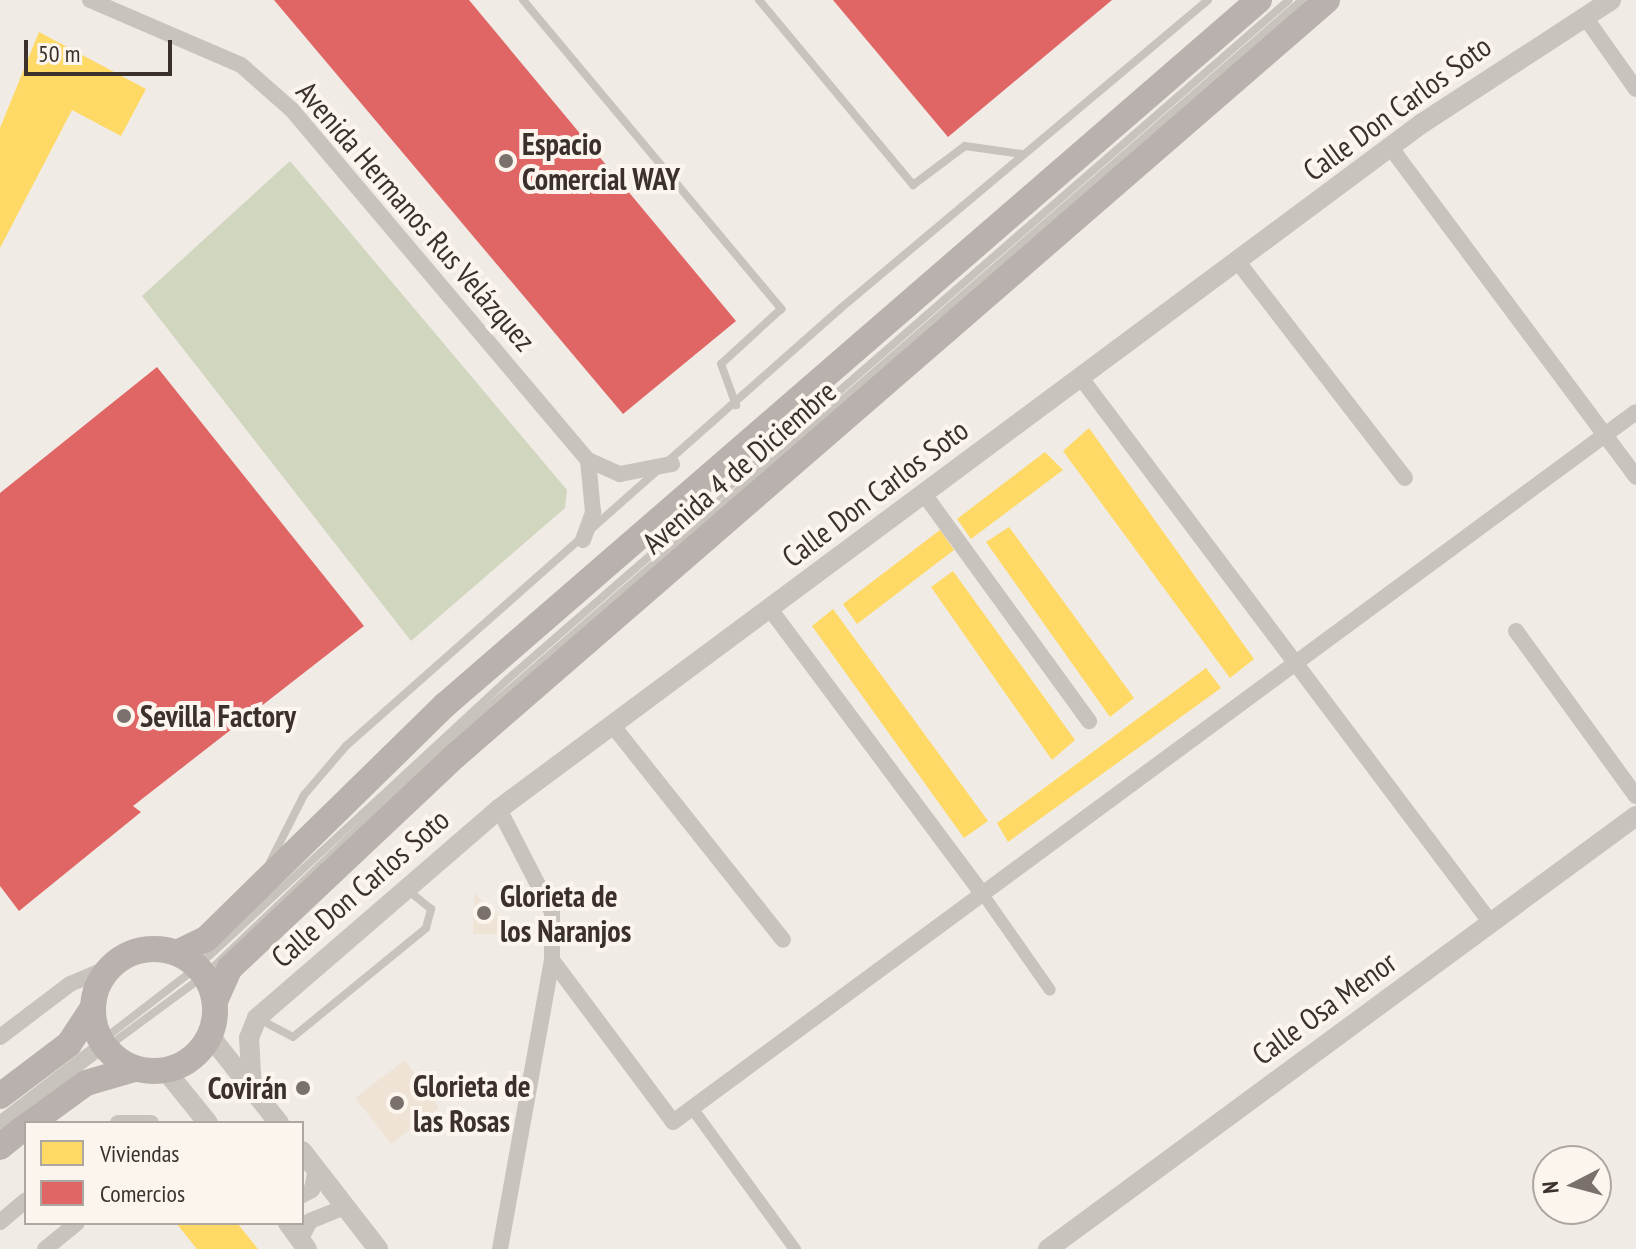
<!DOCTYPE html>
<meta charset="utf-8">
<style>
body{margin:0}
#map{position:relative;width:1636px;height:1249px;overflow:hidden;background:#f0ebe5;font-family:"PT Sans Narrow",sans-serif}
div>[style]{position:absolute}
.green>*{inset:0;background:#d1d6bf}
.plaza>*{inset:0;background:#eee3d5}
.homes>*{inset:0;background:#ffd966}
.shops>*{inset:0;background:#e06666}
.service>*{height:8px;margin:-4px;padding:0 4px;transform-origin:4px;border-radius:4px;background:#c9c3be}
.pedestrian>*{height:12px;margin:-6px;padding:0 6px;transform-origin:6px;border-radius:6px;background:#c9c3be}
.minor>*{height:16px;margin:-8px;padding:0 8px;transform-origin:8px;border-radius:8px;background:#c9c3be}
.tertiary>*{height:20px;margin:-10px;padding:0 10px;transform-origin:10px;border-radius:10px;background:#c9c3be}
.primary>*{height:26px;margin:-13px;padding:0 13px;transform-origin:13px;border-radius:13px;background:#b8b1ad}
.primary>.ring{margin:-13px;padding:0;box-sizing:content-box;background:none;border:26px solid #b8b1ad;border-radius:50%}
.dots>*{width:22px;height:22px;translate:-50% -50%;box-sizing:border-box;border:4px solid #fbf5ee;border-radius:50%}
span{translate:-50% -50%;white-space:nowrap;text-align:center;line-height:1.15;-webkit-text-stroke:8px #fbf5ee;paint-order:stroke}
.street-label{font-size:30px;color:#3b302b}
.poi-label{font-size:30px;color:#3b302b;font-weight:700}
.left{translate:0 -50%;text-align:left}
.right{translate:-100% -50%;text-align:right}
.legend{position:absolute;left:24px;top:1121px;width:280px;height:104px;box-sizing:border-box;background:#fbf5ee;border:2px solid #aea6a0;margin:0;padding:10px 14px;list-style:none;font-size:24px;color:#3b302b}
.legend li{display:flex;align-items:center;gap:16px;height:40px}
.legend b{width:40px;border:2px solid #aea6a0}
.north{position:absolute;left:1532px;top:1145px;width:80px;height:80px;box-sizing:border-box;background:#fbf5ee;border:2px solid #aea6a0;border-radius:50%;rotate:264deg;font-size:22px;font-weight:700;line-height:32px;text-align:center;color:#3b302b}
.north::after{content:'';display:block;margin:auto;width:28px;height:36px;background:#7a716c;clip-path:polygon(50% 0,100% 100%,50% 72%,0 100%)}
.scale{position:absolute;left:24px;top:40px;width:148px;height:36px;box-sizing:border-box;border:4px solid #3b302b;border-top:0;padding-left:10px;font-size:24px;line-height:28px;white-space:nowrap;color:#3b302b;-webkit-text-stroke:6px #fbf5ee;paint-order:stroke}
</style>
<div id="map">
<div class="green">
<div style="clip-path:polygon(290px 161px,567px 490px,565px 508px,411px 641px,142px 296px)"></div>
</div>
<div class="plaza">
<div style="clip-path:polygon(474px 893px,518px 934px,473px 934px)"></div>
<div style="clip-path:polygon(405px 1060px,439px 1108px,391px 1144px,355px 1098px)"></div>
</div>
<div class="homes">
<div style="clip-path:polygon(39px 32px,146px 89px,121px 136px,72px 110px,0 248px,0 128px)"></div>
<div style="clip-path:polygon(1089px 428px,1254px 659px,1230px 678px,1063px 451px)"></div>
<div style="clip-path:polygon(1045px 452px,1063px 470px,971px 539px,957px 519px)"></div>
<div style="clip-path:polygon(1009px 527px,1134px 698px,1110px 717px,986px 542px)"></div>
<div style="clip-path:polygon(940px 530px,954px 550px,857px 624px,843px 604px)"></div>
<div style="clip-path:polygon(953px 571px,1075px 740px,1052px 760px,931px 587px)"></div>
<div style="clip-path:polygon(833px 609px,988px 821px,964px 838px,812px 626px)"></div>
<div style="clip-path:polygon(1206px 668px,1221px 688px,1008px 842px,997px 823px)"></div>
<div style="clip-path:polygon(176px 1223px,237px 1223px,258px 1249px,197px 1249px)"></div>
</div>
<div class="shops">
<div style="clip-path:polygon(274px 0,469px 0,736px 321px,623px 414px)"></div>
<div style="clip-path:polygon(833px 0,1112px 0,948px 137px)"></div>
<div style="clip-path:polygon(157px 367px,364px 626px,133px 806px,141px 812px,19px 911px,0 886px,0 493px)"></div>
</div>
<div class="service">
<div style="left:523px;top:0;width:403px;rotate:50.1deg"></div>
<div style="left:781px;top:309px;width:81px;rotate:137.5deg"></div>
<div style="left:721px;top:364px;width:44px;rotate:69.9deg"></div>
<div style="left:759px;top:0;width:241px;rotate:50.2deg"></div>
<div style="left:913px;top:185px;width:65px;rotate:-36.9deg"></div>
<div style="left:965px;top:146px;width:58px;rotate:8deg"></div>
<div style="left:270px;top:862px;width:75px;rotate:-63.1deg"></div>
<div style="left:304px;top:795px;width:65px;rotate:-49.4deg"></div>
<div style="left:346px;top:746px;width:661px;rotate:-41.5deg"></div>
<div style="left:841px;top:308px;width:479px;rotate:-40deg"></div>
<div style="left:259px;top:1019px;width:38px;rotate:28deg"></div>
<div style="left:293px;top:1037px;width:172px;rotate:-39.3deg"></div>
<div style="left:426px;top:928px;width:20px;rotate:-75deg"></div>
<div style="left:431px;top:909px;width:28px;rotate:-141deg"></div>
<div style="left:0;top:1119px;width:247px;rotate:-37.6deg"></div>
<div style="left:196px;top:968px;width:424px;rotate:-42.8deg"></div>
<div style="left:507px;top:680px;width:1036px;rotate:-41.01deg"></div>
<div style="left:0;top:1126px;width:255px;rotate:-36.4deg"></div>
<div style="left:205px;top:975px;width:336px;rotate:-43.7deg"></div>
<div style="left:448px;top:743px;width:1132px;rotate:-41.02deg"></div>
</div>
<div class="pedestrian">
<div style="left:982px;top:893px;width:118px;rotate:55deg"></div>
<div style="left:692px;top:1108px;width:175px;rotate:53.9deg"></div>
</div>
<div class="minor">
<div style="left:90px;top:0;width:164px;rotate:23.3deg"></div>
<div style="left:241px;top:65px;width:68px;rotate:41.4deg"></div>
<div style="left:292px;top:110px;width:458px;rotate:49.8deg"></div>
<div style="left:588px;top:460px;width:35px;rotate:24deg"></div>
<div style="left:620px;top:474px;width:53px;rotate:-10.9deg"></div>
<div style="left:1585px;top:17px;width:88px;rotate:54.7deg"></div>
<div style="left:1391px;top:148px;width:410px;rotate:53.3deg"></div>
<div style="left:1238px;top:262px;width:273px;rotate:52.3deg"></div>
<div style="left:1081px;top:378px;width:682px;rotate:53.05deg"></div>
<div style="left:924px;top:494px;width:281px;rotate:54deg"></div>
<div style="left:583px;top:540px;width:30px;rotate:-70deg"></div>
<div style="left:593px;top:512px;width:52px;rotate:-95.5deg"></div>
<div style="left:770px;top:609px;width:354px;rotate:53.3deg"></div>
<div style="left:1516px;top:631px;width:204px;rotate:54deg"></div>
<div style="left:613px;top:726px;width:273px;rotate:51.5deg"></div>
<div style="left:499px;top:809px;width:116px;rotate:62.8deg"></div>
<div style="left:552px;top:912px;width:48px;rotate:90deg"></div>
<div style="left:552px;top:960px;width:294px;rotate:100.2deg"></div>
<div style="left:552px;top:960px;width:202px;rotate:53.2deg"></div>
<div style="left:673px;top:1122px;width:1196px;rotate:-36.4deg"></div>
<div style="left:0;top:1037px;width:88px;rotate:-37.1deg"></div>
<div style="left:70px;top:984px;width:41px;rotate:-22.8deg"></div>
<div style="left:118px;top:1123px;width:33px"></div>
<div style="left:302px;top:1195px;width:11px;rotate:-27deg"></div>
<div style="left:312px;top:1190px;width:22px;rotate:-80deg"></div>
<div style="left:0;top:1222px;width:34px;rotate:-40deg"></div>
<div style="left:300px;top:1240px;width:21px;rotate:-62deg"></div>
<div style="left:310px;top:1221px;width:37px;rotate:-22deg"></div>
<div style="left:45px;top:1249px;width:41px;rotate:-39.1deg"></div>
</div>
<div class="tertiary">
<div style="left:210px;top:1036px;width:111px;rotate:51.6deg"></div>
<div style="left:166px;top:1071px;width:67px;rotate:51.1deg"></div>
<div style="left:252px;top:1091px;width:53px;rotate:-93.2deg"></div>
<div style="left:249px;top:1038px;width:22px;rotate:-68deg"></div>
<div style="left:257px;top:1018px;width:320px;rotate:-40.8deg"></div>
<div style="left:499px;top:809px;width:1149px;rotate:-36.61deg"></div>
<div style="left:1421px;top:124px;width:227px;rotate:-33.1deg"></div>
<div style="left:302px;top:1151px;width:124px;rotate:52.2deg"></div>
<div style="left:288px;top:1223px;width:32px;rotate:54deg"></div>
<div style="left:1048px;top:1249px;width:730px;rotate:-36.37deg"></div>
</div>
<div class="primary">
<div class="ring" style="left:93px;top:949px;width:96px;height:96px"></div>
<div style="left:177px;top:953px;width:32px;rotate:-26deg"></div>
<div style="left:206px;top:939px;width:334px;rotate:-44.4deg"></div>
<div style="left:445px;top:705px;width:1077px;rotate:-40.9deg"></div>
<div style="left:215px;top:1001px;width:36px;rotate:-66deg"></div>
<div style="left:230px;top:968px;width:309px;rotate:-43.3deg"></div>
<div style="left:455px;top:756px;width:1154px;rotate:-40.92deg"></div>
<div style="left:0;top:1096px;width:86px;rotate:-37deg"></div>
<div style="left:69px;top:1044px;width:42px;rotate:-56.7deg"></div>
<div style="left:31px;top:1123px;width:68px;rotate:-36deg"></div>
<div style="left:86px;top:1083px;width:50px;rotate:-16.3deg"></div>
<div style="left:0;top:1147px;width:33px;rotate:-39deg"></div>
</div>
<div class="dots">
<div style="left:506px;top:161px;background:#7a716c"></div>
<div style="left:124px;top:716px;background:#7a716c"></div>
<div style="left:484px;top:913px;background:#7a716c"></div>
<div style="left:303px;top:1088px;background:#7a716c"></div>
<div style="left:397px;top:1103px;background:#7a716c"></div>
</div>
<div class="street-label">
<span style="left:1397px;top:108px;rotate:-36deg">Calle Don Carlos Soto</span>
<span style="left:416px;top:216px;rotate:49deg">Avenida Hermanos Rus Velázquez</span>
<span style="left:739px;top:467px;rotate:-41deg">Avenida 4 de Diciembre</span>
<span style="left:875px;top:493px;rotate:-37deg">Calle Don Carlos Soto</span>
<span style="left:360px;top:888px;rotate:-41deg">Calle Don Carlos Soto</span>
<span style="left:1324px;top:1008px;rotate:-36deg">Calle Osa Menor</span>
</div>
<div class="poi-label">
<span class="left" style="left:522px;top:161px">Espacio<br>Comercial WAY</span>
<span class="left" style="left:140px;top:716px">Sevilla Factory</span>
<span class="left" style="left:500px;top:913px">Glorieta de<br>los Naranjos</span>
<span class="left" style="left:413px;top:1103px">Glorieta de<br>las Rosas</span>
<span class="right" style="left:287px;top:1088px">Covirán</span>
</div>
<ul class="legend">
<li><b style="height:22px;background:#ffd966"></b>Viviendas</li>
<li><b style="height:22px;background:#e06666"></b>Comercios</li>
</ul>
<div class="north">N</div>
<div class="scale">50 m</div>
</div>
